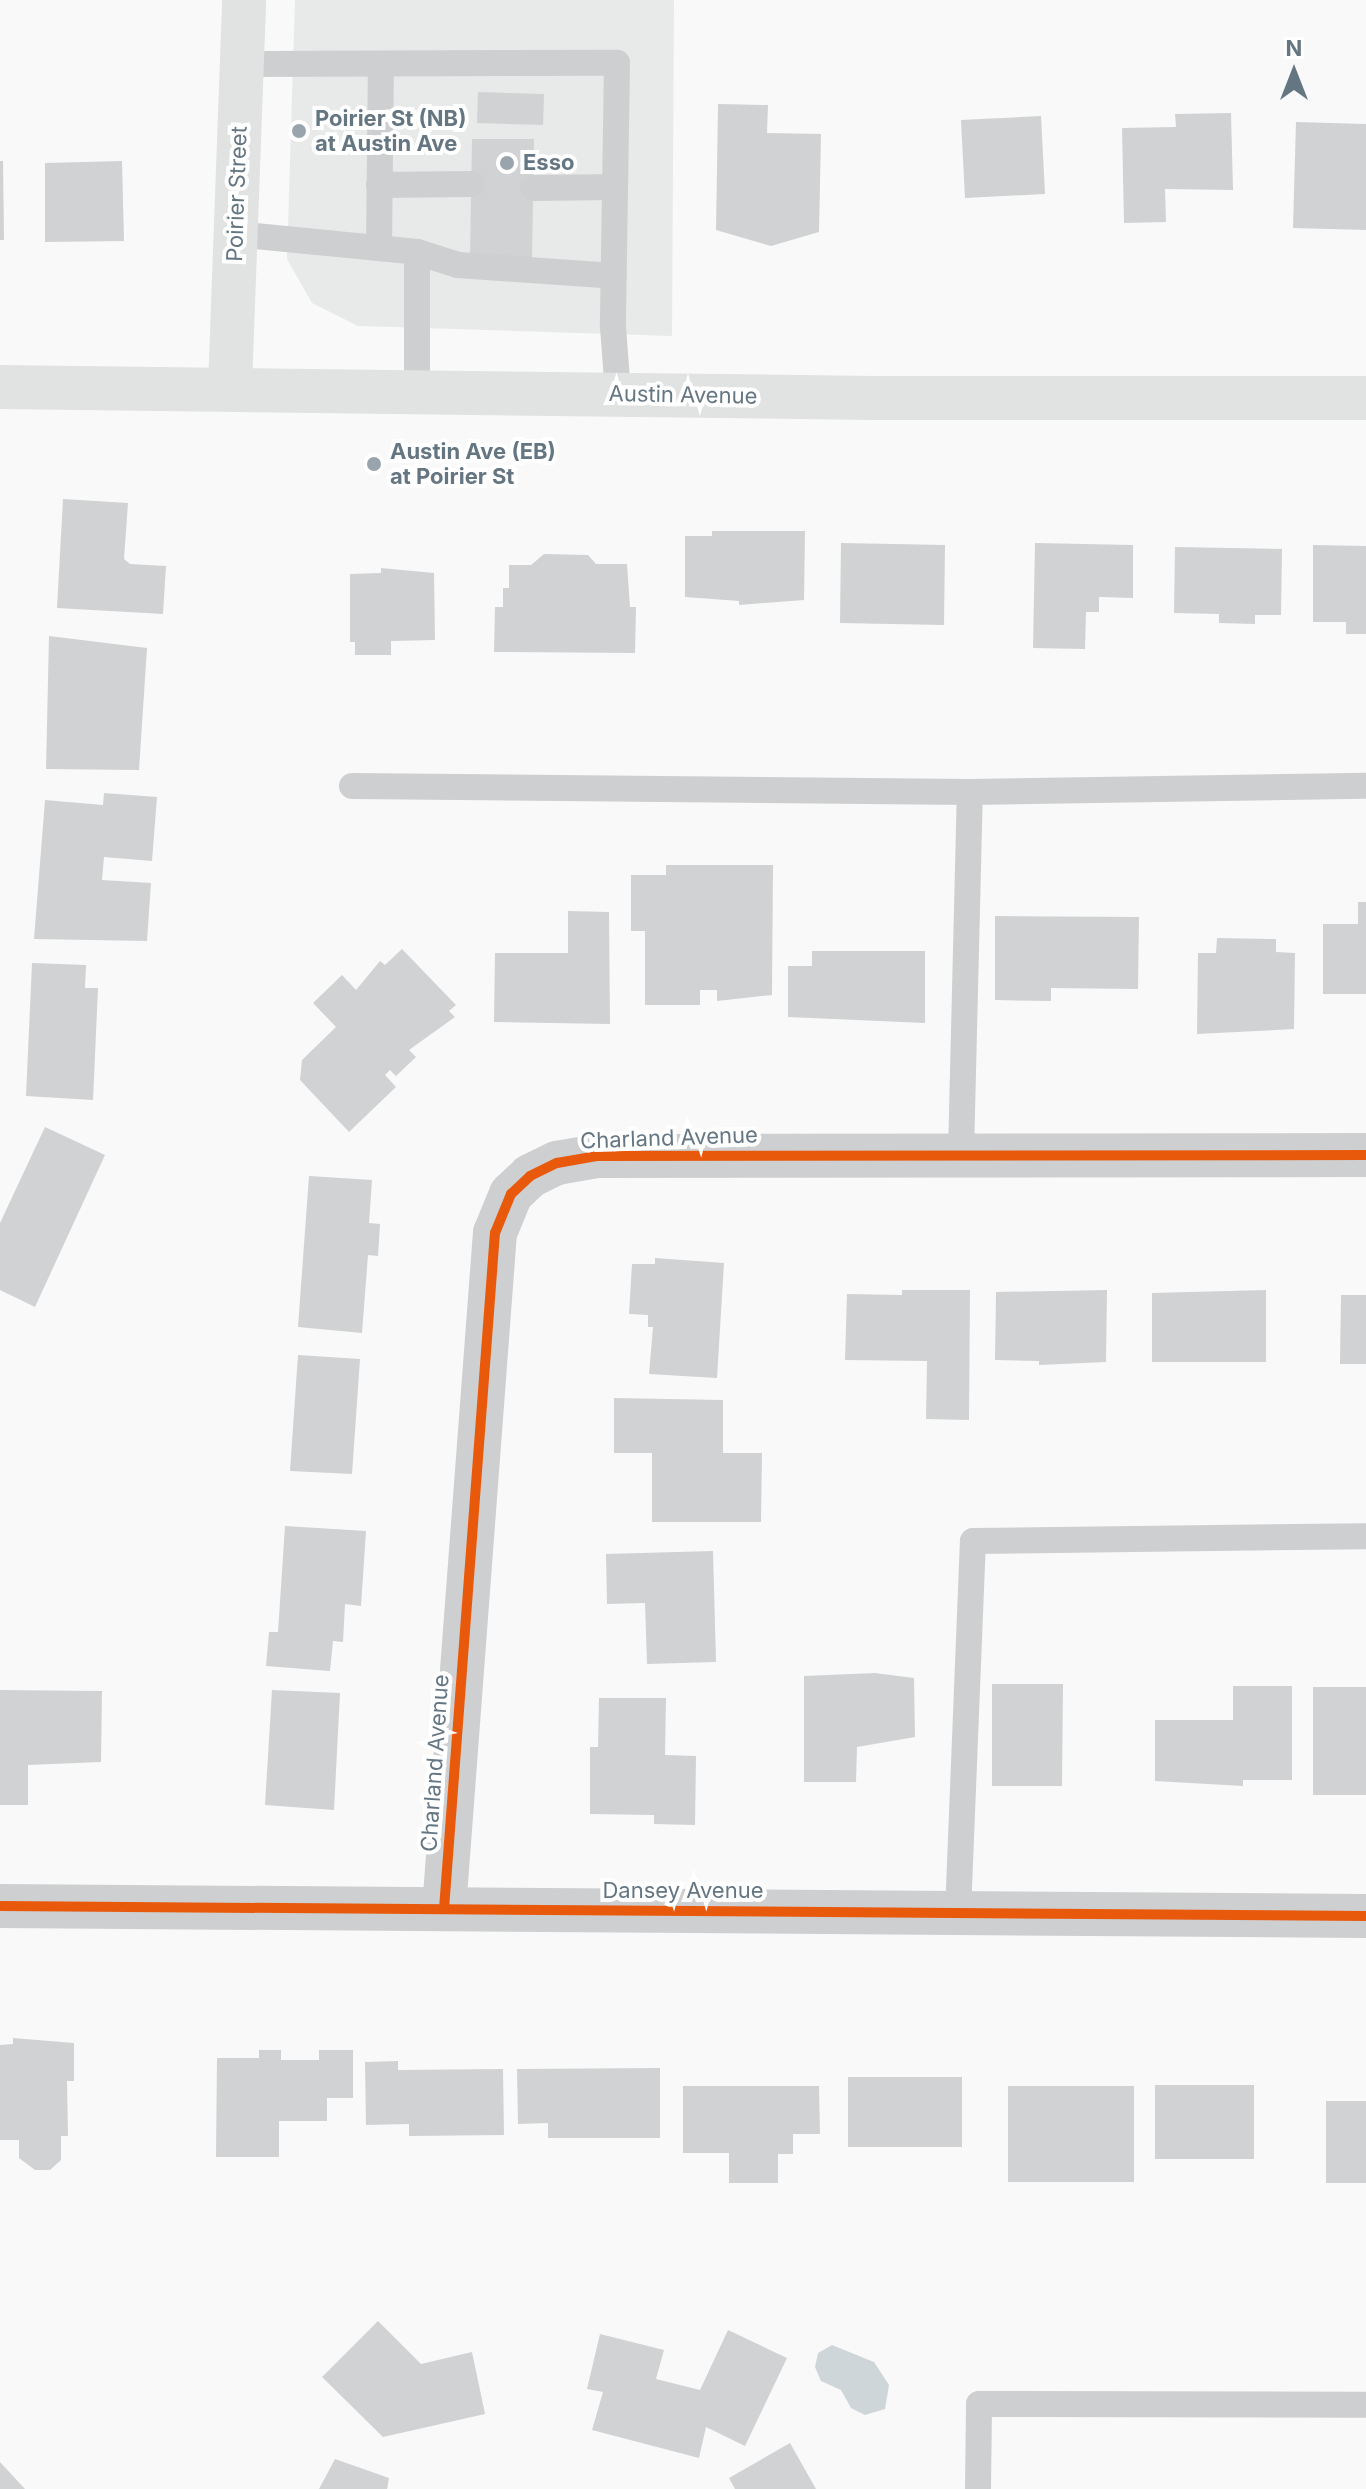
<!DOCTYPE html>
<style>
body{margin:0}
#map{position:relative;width:1366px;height:2489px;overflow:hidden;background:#f9f9f9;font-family:Inter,sans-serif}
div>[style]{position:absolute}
.built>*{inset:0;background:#e8e9e9}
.water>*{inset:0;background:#ced6d9}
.building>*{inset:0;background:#d0d2d3}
.lane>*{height:26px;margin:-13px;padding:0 13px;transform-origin:13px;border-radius:13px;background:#cecfd0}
.street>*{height:44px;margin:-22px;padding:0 22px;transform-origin:22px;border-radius:22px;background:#cecfd0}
.secondary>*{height:44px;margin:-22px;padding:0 22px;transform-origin:22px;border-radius:22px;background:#e1e2e2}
.cycleway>*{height:10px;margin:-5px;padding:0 5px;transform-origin:5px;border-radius:5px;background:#e8590c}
.dots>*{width:22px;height:22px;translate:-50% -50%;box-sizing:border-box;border:4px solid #fff;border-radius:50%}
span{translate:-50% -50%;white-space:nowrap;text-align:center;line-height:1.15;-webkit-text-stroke:8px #fff;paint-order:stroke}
.poi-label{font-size:22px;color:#657683;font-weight:700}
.left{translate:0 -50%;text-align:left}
.street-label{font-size:22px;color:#657683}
.north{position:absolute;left:1254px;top:32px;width:80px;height:80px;-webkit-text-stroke:6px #fff;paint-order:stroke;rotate:0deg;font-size:22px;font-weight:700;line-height:32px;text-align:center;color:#657683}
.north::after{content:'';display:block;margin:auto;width:28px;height:36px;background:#657683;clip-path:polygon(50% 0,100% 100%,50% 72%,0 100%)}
</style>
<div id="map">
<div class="built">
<div style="clip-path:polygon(295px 0,674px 0,672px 336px,358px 326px,312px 303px,287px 259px)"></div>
</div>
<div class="water">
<div style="clip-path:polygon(832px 2345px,874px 2362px,889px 2385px,885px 2409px,865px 2415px,851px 2408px,841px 2390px,821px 2381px,815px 2367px,818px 2353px)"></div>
</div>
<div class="building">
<div style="clip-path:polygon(478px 92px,544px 94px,543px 125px,477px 123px)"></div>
<div style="clip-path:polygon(718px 104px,768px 105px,767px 133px,821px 134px,819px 232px,771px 246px,716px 230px)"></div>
<div style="clip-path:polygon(1231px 113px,1233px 190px,1165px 189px,1166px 222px,1124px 223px,1122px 128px,1176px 127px,1175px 114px)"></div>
<div style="clip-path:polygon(1041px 116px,1045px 194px,965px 198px,961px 120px)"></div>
<div style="clip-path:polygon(1296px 122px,1366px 124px,1366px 230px,1293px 228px)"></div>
<div style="clip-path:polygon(472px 139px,534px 139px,532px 260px,470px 259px)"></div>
<div style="clip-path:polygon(0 161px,3px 161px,4px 240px,0 240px)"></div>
<div style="clip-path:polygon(122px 161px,124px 241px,45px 242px,45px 163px)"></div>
<div style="clip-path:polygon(63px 499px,128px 503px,124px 559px,130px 564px,166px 566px,163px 614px,57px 608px)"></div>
<div style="clip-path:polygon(712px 531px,805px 531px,804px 600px,739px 605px,739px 601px,685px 597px,685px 536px,712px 536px)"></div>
<div style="clip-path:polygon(841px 543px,945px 545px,944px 625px,840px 623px)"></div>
<div style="clip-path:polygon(1035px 543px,1133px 545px,1133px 598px,1099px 597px,1099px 612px,1086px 612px,1085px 649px,1033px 648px)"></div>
<div style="clip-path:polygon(1313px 545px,1366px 546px,1366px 634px,1346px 634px,1346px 622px,1313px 622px)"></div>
<div style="clip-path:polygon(1175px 547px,1282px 549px,1281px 615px,1255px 615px,1255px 624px,1219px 623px,1219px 614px,1174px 613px)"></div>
<div style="clip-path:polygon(544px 554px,588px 555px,596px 564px,627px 564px,630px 607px,636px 607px,635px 653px,494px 652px,495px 607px,503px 607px,503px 588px,509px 588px,509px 565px,531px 565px)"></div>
<div style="clip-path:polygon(381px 568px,434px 573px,435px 640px,391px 641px,391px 655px,355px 655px,355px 642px,350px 642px,350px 574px,381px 573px)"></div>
<div style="clip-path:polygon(49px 636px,147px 648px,139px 770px,46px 769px)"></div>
<div style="clip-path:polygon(104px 793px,157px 797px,152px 861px,104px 857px,102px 880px,151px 883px,147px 941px,34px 939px,45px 800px,103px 805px)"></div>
<div style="clip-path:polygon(666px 865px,773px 865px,772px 995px,717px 1001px,717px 990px,700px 990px,700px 1005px,645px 1005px,645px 931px,631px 931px,631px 875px,666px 875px)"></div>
<div style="clip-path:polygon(1358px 902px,1366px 902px,1366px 994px,1323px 994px,1323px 924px,1358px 924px)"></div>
<div style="clip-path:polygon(568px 911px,609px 912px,610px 1024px,494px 1022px,495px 953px,568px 953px)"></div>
<div style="clip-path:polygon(995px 916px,1139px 917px,1138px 989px,1051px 988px,1051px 1001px,995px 1000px)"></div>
<div style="clip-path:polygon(1217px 938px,1276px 939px,1276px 952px,1295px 953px,1294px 1029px,1197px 1034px,1198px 953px,1216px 953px)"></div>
<div style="clip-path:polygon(402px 949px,456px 1005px,449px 1011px,455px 1017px,409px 1050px,416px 1057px,396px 1076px,390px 1070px,385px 1075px,396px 1087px,349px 1132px,300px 1080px,302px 1060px,336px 1027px,313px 1003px,342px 975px,356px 990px,380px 961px,385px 965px)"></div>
<div style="clip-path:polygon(812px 951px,925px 951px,925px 1023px,788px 1017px,788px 966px,812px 966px)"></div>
<div style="clip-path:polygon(32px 963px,86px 965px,85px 988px,98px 988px,93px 1100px,26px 1096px)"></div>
<div style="clip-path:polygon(45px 1127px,105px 1155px,35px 1307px,0 1290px,0 1223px)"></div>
<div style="clip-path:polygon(309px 1176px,372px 1180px,369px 1223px,380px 1224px,378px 1256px,368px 1255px,362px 1333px,298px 1327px)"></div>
<div style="clip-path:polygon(655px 1258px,724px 1263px,717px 1378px,649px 1374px,653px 1327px,648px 1327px,648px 1315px,629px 1314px,632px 1264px,655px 1264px)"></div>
<div style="clip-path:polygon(902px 1290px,970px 1290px,969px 1420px,926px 1419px,927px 1361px,845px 1360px,847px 1294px,902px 1295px)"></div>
<div style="clip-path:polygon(1107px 1290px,1106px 1362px,1039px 1365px,1039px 1361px,995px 1360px,996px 1292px)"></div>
<div style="clip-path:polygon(1266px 1290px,1266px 1362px,1152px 1362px,1152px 1293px)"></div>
<div style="clip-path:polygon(1341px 1295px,1366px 1295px,1366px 1364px,1340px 1364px)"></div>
<div style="clip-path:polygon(298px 1355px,360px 1359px,352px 1474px,290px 1471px)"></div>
<div style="clip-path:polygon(614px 1398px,723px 1400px,723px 1453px,762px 1453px,761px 1522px,652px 1522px,652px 1453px,614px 1453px)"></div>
<div style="clip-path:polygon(285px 1526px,366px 1531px,361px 1606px,345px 1604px,343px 1642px,333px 1641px,330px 1671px,266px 1666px,269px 1632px,278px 1632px)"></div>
<div style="clip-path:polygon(713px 1551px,716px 1662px,647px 1664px,645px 1603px,607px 1604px,606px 1554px)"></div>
<div style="clip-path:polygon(875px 1673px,914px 1678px,915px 1737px,857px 1747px,856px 1782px,804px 1782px,804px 1676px)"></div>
<div style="clip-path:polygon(992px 1684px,1063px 1684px,1062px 1786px,992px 1786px)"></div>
<div style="clip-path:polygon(1233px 1686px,1292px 1686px,1292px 1780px,1243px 1780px,1243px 1786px,1155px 1781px,1155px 1720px,1233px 1720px)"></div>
<div style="clip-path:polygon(1313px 1687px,1366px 1687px,1366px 1795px,1313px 1795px)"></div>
<div style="clip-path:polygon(0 1690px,102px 1691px,101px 1762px,28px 1765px,28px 1805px,0 1805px)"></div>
<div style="clip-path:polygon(272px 1690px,340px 1693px,334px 1810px,265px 1805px)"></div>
<div style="clip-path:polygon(599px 1698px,666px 1698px,665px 1755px,696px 1756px,695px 1825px,654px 1824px,654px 1815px,590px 1814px,590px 1747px,598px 1747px)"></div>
<div style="clip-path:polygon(13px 2038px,74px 2043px,74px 2081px,67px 2081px,68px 2136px,61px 2136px,61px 2160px,50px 2170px,35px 2170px,19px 2158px,19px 2140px,0 2140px,0 2045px,13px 2044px)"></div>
<div style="clip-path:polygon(259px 2050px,281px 2050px,281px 2060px,319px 2060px,319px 2050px,353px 2050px,353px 2098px,327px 2098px,327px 2121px,279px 2121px,279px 2157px,216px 2157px,217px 2058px,259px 2058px)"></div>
<div style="clip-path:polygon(398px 2061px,398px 2070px,503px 2069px,504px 2135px,409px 2136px,409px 2124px,366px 2125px,365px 2062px)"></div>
<div style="clip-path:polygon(660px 2068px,660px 2138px,548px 2138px,548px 2123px,518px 2124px,517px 2069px)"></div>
<div style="clip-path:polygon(848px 2077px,962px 2077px,962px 2147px,848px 2147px)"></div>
<div style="clip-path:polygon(1155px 2085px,1254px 2085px,1254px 2159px,1155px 2159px)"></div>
<div style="clip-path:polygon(683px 2086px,819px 2086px,820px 2134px,793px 2134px,793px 2154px,778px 2154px,778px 2183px,729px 2183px,729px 2153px,683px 2153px)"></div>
<div style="clip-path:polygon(1008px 2086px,1134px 2086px,1134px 2182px,1008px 2182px)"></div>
<div style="clip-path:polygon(1326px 2101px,1366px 2101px,1366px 2183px,1326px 2183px)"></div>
<div style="clip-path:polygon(378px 2321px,421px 2364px,472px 2352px,485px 2414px,383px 2437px,322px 2377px)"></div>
<div style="clip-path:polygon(728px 2330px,787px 2358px,745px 2446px,706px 2427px,699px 2458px,592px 2430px,603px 2392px,587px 2389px,600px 2334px,664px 2350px,656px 2379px,700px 2390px)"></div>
<div style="clip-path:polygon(790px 2443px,816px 2489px,735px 2489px,729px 2478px)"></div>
<div style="clip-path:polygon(335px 2459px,389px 2478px,387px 2489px,319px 2489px)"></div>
<div style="clip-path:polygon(0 2462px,25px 2489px,0 2489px)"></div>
</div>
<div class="lane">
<div style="left:241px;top:64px;width:376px;rotate:-0.2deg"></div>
<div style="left:617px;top:63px;width:264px;rotate:90.9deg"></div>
<div style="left:613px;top:327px;width:67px;rotate:85.7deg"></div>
<div style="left:379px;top:185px;width:93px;rotate:-0.6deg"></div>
<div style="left:533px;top:188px;width:82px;rotate:-0.7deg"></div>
<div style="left:235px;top:234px;width:183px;rotate:5.6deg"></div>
<div style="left:417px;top:252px;width:43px;rotate:17.6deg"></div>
<div style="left:458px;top:265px;width:156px;rotate:4deg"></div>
<div style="left:379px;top:248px;width:184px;rotate:-89.4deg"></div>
<div style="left:417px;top:391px;width:139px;rotate:-90deg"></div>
<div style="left:352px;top:786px;width:618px;rotate:0.56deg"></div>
<div style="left:970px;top:792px;width:396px;rotate:-0.9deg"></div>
<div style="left:961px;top:1154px;width:362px;rotate:-88.6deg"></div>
<div style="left:958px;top:1913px;width:372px;rotate:-87.7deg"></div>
<div style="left:973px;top:1541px;width:393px;rotate:-0.7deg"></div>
<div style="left:978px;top:2489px;width:85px;rotate:-89.3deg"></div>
<div style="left:979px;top:2404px;width:387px;rotate:0.1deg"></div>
</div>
<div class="street">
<div style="left:0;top:1906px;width:1366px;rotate:0.42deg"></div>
<div style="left:444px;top:1909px;width:678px;rotate:-85.69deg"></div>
<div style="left:495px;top:1233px;width:42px;rotate:-67.7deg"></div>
<div style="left:511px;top:1194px;width:26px;rotate:-43deg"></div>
<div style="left:530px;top:1176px;width:30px;rotate:-26deg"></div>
<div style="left:557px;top:1163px;width:40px;rotate:-10deg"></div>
<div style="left:596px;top:1156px;width:770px;rotate:-0.07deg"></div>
</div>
<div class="secondary">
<div style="left:0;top:387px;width:874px;rotate:0.72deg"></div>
<div style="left:874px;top:398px;width:492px"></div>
<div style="left:230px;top:387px;width:387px;rotate:-87.9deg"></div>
</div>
<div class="cycleway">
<div style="left:0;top:1906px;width:1366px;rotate:0.42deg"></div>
<div style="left:444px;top:1909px;width:678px;rotate:-85.69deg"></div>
<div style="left:495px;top:1233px;width:42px;rotate:-67.7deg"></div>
<div style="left:511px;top:1194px;width:26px;rotate:-43deg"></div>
<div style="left:530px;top:1176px;width:30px;rotate:-26deg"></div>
<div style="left:557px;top:1163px;width:40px;rotate:-10deg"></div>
<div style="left:596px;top:1156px;width:770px;rotate:-0.07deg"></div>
</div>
<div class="dots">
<div style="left:299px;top:131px;background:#99a4ac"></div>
<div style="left:507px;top:163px;background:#99a4ac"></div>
<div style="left:374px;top:464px;background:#99a4ac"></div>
</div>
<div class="poi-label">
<span class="left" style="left:315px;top:131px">Poirier St (NB)<br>at Austin Ave</span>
<span class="left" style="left:523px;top:163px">Esso</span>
<span class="left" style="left:390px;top:464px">Austin Ave (EB)<br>at Poirier St</span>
</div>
<div class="street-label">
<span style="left:237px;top:194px;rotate:-88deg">Poirier Street</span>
<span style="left:683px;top:395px;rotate:1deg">Austin Avenue</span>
<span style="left:669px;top:1138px;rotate:-2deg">Charland Avenue</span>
<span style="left:435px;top:1763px;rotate:-86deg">Charland Avenue</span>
<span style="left:683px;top:1891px">Dansey Avenue</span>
</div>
<div class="north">N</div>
</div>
